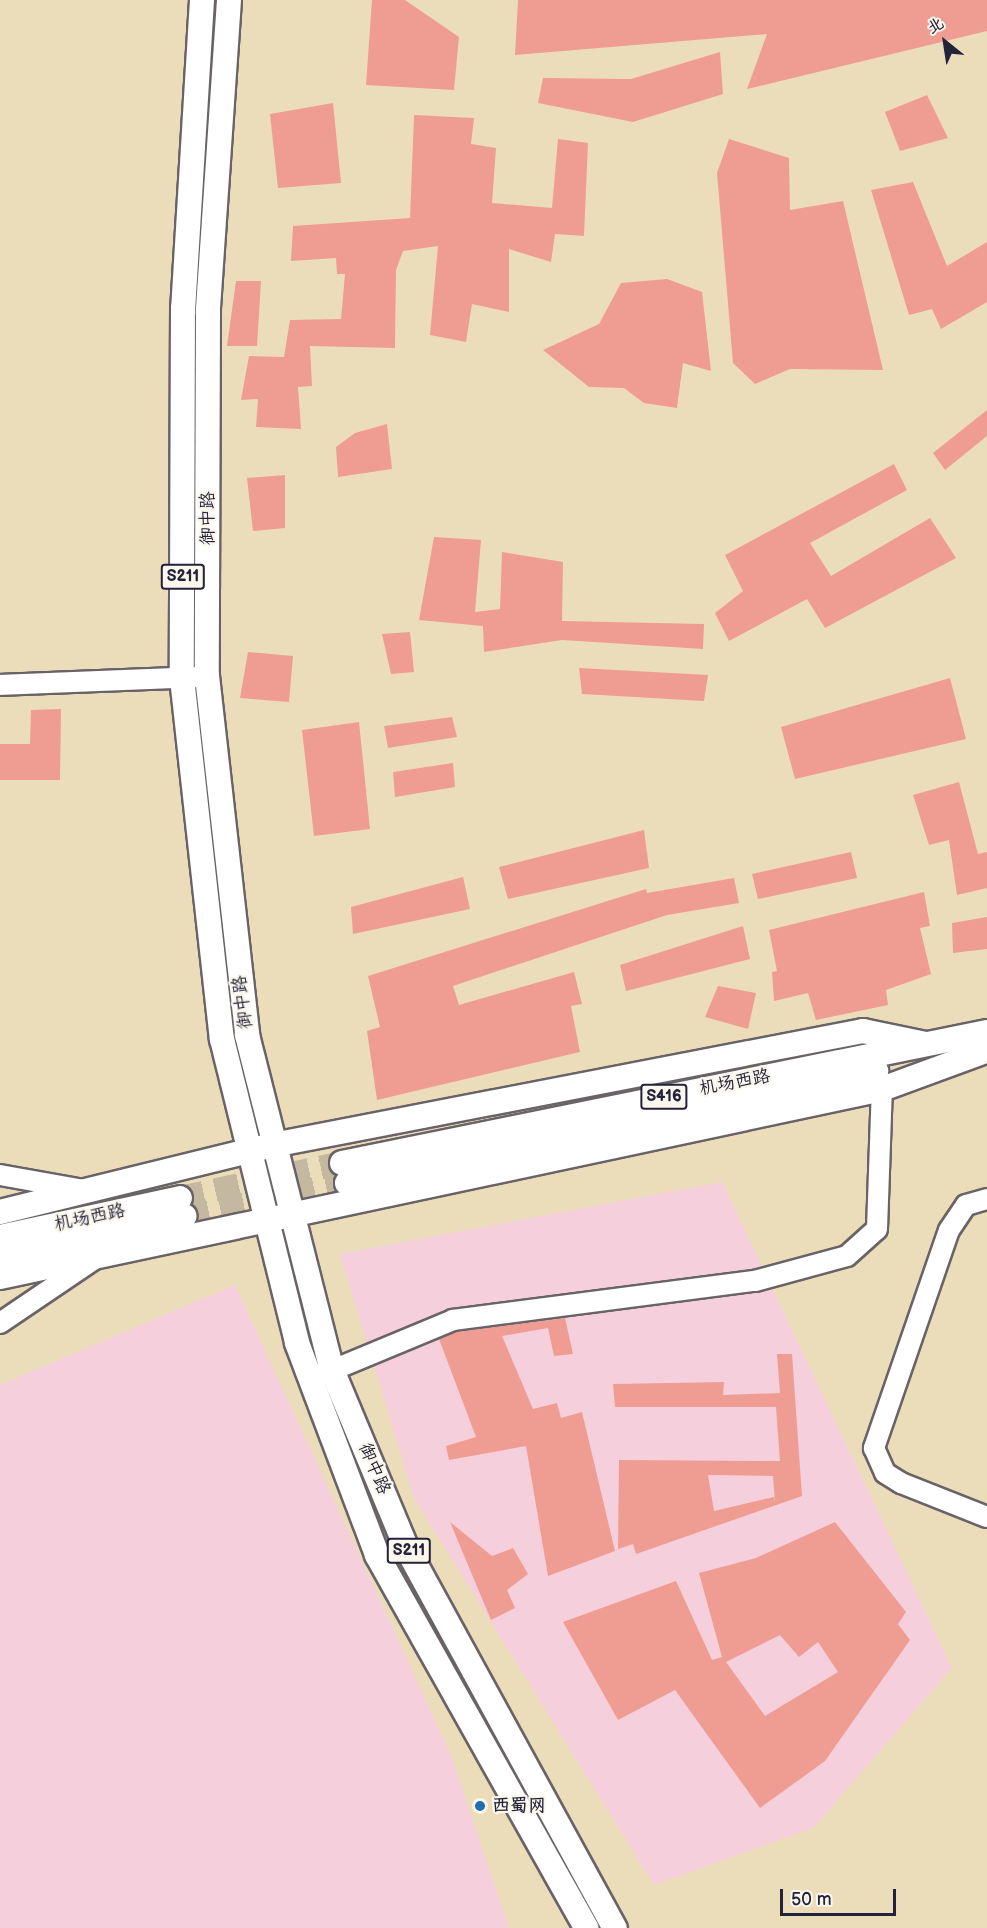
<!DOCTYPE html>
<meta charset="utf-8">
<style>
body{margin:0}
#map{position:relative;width:987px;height:1928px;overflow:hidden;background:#ecddba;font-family:"Balsamiq Sans","LXGW WenKai TC",sans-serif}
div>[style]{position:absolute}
.built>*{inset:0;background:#f5cfdb}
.building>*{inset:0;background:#ef9d92}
.major-tunnel>*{height:24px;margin-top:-12px;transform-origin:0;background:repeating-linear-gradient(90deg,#c4b8a1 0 24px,transparent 0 36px)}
.roads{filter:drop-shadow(2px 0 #696367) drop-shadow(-2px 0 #696367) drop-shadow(0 2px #696367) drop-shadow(0 -2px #696367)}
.minor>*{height:20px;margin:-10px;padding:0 10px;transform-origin:10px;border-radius:10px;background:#fff}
.major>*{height:24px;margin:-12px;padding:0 12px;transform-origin:12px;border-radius:12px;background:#fff}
.dots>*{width:16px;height:16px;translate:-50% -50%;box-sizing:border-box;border:3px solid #fbf7ec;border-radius:50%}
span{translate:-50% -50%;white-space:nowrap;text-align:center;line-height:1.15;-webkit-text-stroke:4.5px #fbf7ec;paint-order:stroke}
.shield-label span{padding:2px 4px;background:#fbf7ec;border:2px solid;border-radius:4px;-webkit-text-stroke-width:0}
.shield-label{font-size:16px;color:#22223b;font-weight:700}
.street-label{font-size:18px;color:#22223b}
.poi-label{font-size:18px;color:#22223b;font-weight:700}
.left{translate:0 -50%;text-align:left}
.north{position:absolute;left:915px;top:12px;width:60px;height:60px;-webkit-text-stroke:4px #fbf7ec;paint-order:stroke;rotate:330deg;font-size:16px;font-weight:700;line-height:24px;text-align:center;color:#22223b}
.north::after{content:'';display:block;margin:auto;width:21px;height:27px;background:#22223b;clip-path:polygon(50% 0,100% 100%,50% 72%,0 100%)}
.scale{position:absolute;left:780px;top:1889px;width:116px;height:27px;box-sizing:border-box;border:3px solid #22223b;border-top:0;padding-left:8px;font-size:18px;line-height:21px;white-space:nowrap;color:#22223b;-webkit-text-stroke:4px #fbf7ec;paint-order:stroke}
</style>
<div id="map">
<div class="built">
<div style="clip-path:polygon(722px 1182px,952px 1668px,813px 1828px,654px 1885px,414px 1498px,340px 1254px)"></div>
<div style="clip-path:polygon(235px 1285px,451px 1755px,509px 1928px,0 1928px,0 1385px)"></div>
</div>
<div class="building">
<div style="clip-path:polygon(372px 0,405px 0,459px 37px,454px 90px,366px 85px)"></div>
<div style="clip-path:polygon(518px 0,987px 0,987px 31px,747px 89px,767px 34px,515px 55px)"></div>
<div style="clip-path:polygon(720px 52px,723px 94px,633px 122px,538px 103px,543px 78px,631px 79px)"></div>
<div style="clip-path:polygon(927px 95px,948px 138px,900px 151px,885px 112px)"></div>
<div style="clip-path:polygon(333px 103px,341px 183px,278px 188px,270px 114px)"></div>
<div style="clip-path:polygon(414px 115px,474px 118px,471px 144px,496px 148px,492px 203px,552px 208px,558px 139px,588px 143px,584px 236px,555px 234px,551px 262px,509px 249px,509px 312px,472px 304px,466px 342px,430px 335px,438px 246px,403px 251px,396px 270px,395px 348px,310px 346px,312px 386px,298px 387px,301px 429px,256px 427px,258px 399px,241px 400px,249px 356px,284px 357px,290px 320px,341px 319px,345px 274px,337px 274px,336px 258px,291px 261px,293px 226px,410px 218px)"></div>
<div style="clip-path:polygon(729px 139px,789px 158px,790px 210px,843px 201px,883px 370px,790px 369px,755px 384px,733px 363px,717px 173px)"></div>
<div style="clip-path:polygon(913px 182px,947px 266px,987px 242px,987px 302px,941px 329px,932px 309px,909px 315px,871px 190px)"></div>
<div style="clip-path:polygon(667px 279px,702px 292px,711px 371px,683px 363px,677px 408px,644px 403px,624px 388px,589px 387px,543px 350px,599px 324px,621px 283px)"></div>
<div style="clip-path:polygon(236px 281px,261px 281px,257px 346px,227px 346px)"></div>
<div style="clip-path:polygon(987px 410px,987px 436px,945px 470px,933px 453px)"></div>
<div style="clip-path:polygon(387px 424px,392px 469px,338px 477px,336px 447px,355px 433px)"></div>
<div style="clip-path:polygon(894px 464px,907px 490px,810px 543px,831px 576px,930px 518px,956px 558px,825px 628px,807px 599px,729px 641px,715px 613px,743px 591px,725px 555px)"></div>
<div style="clip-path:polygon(285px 475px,285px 528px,253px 531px,247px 478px)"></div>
<div style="clip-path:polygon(434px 537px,481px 540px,475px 612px,500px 609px,502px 552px,563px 562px,562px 621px,704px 624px,703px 649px,562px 640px,484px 652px,483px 626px,419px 620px)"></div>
<div style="clip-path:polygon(410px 632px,414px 672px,391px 674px,382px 634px)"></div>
<div style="clip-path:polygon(248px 652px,293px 656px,289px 702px,240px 698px)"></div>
<div style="clip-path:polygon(579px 668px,708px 675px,704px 701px,582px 694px)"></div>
<div style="clip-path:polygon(950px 678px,966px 739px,795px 779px,781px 727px)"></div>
<div style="clip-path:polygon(61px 709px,60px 780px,0 780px,0 744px,30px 744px,31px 710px)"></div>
<div style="clip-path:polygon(452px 717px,457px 737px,388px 748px,384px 726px)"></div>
<div style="clip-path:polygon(359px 722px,370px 829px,314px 836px,302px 730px)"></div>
<div style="clip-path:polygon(453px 763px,455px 787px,395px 797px,393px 772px)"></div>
<div style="clip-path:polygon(959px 782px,978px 854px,987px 852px,987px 888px,957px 895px,949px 840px,929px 845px,913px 795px)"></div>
<div style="clip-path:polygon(644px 830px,649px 868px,508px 899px,499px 867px)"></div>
<div style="clip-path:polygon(851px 852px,857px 878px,758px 899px,752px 874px)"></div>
<div style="clip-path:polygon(463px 877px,470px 909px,353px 934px,351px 907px)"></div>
<div style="clip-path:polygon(734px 878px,739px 903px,667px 915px,453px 986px,459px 1005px,574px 972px,582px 1004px,571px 1006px,580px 1052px,377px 1100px,367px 1031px,380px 1027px,368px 976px,646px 889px,647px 893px)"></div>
<div style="clip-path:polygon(924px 892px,930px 926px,920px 928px,931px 974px,886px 990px,888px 1005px,816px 1020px,808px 993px,774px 1001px,772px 972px,777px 971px,769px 930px)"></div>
<div style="clip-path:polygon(987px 917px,987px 949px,953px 953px,952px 923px)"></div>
<div style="clip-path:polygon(743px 926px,750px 959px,626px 991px,620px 965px)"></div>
<div style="clip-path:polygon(718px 986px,756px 993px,748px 1029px,705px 1017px)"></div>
<div style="clip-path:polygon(565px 1318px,573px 1354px,554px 1356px,548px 1328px,502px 1336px,533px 1409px,557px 1403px,561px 1418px,582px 1412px,615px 1551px,548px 1576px,526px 1446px,449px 1460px,446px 1446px,476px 1437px,439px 1339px,456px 1332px)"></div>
<div style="clip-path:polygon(evenodd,777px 1354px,792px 1354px,802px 1496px,636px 1554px,633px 1544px,618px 1549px,619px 1460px,780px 1461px,776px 1407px,615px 1407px,613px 1384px,724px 1382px,723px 1395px,780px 1393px,777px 1354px,708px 1475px,773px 1476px,775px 1502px,774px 1497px,714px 1511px,708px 1475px)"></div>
<div style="clip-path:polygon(450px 1522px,492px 1556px,513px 1548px,528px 1574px,507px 1590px,515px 1608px,491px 1620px)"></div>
<div style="clip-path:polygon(evenodd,835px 1522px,906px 1612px,898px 1624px,910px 1640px,825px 1761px,760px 1808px,675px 1690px,618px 1720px,563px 1622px,676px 1581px,712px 1660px,722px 1657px,699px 1573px,756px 1558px,835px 1522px,780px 1635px,799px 1657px,818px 1642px,838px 1672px,765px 1716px,726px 1662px,780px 1635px)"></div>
</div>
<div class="major-tunnel">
<div style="left:180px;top:1198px;width:166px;rotate:-12.2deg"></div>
<div style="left:185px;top:1216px;width:165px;rotate:-11.5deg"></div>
</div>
<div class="roads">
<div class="minor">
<div style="left:0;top:685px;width:196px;rotate:-2.3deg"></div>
<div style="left:0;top:1175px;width:84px;rotate:10.2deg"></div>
<div style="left:987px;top:1199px;width:22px;rotate:164deg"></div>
<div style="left:966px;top:1205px;width:30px;rotate:124deg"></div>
<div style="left:949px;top:1230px;width:231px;rotate:109deg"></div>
<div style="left:874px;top:1448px;width:27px;rotate:66deg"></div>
<div style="left:885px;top:1473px;width:19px;rotate:32deg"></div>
<div style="left:901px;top:1483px;width:92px;rotate:21.6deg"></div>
<div style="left:0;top:1323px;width:116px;rotate:-34.1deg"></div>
<div style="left:321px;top:1375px;width:143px;rotate:-22.6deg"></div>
<div style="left:453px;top:1320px;width:305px;rotate:-7.4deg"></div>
<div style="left:755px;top:1281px;width:95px;rotate:-15.2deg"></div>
<div style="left:847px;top:1256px;width:40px;rotate:-42deg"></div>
<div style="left:877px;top:1229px;width:140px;rotate:-88deg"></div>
</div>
<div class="major">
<div style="left:202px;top:0;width:309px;rotate:93.5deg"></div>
<div style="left:183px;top:308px;width:370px;rotate:90.2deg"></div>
<div style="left:182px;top:678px;width:363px;rotate:83.7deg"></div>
<div style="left:222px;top:1039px;width:313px;rotate:76.1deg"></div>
<div style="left:297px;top:1343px;width:227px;rotate:69.3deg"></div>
<div style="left:377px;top:1555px;width:428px;rotate:60.7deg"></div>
<div style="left:229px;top:0;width:313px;rotate:93.9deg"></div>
<div style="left:208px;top:312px;width:364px;rotate:90.2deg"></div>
<div style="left:207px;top:676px;width:361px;rotate:83.6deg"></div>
<div style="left:247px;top:1035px;width:346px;rotate:75.8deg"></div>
<div style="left:332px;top:1370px;width:192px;rotate:67.3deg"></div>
<div style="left:406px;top:1547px;width:435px;rotate:61.3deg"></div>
<div style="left:342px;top:1163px;width:658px;rotate:-11.48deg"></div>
<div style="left:347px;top:1183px;width:541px;rotate:-11.95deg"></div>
<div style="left:0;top:1212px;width:281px;rotate:-13.8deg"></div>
<div style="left:273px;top:1145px;width:601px;rotate:-10.94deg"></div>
<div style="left:863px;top:1031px;width:64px;rotate:11.7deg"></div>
<div style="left:0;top:1237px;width:184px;rotate:-12.2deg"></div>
<div style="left:0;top:1257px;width:189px;rotate:-12.5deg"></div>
<div style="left:0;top:1277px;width:902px;rotate:-12.03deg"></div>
<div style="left:882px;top:1089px;width:111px;rotate:-20.1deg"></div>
</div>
</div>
<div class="dots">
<div style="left:480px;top:1806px;background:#1f6fb2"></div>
</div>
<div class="shield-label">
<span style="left:183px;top:577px">S211</span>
<span style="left:664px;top:1097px">S416</span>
<span style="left:409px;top:1551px">S211</span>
</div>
<div class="street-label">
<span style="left:208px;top:518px;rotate:-90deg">御中路</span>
<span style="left:243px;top:1002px;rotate:-97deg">御中路</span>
<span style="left:735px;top:1083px;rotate:-11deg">机场西路</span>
<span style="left:90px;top:1218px;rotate:-12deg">机场西路</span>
<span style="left:374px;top:1469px;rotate:67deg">御中路</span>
</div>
<div class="poi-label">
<span class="left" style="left:492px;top:1806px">西蜀网</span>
</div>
<div class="north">北</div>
<div class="scale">50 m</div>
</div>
